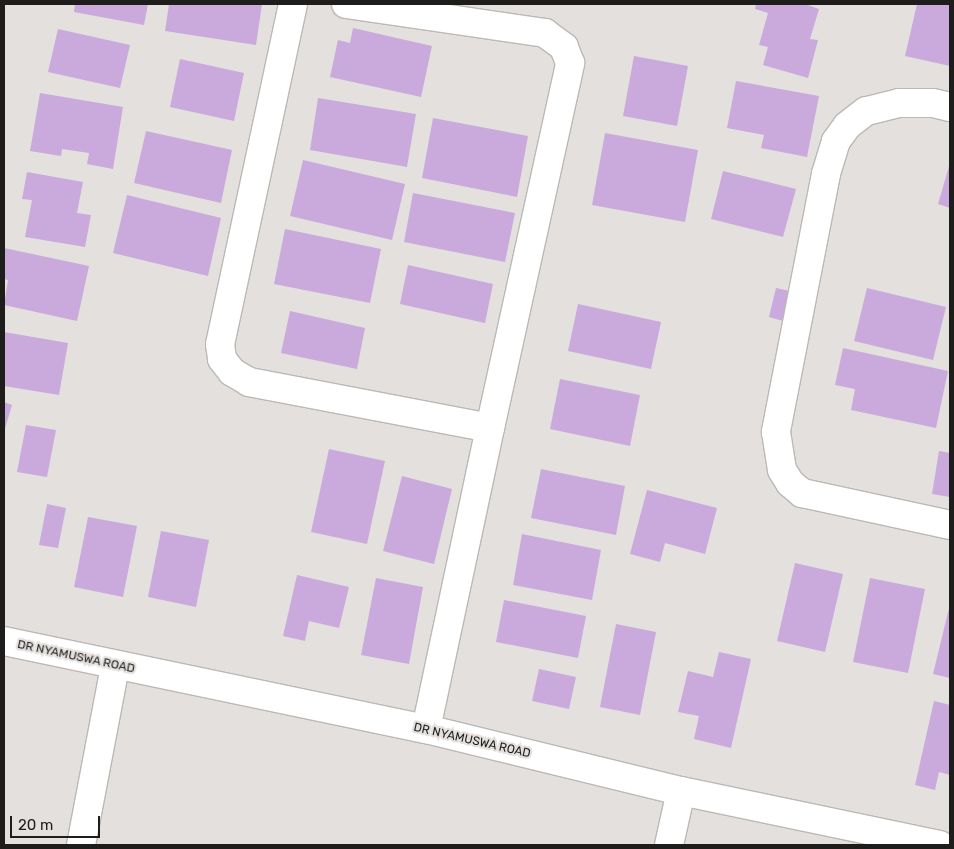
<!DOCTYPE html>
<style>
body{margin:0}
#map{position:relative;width:954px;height:849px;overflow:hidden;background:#e3e0dd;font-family:Rubik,sans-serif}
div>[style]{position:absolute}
.building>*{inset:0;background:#caaadd}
.roads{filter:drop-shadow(1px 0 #bbb8b5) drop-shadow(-1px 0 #bbb8b5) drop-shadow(0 1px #bbb8b5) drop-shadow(0 -1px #bbb8b5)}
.minor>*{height:28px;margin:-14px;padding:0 14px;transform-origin:14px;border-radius:14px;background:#fff}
span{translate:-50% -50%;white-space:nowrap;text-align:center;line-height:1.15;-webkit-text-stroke:4.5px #e3e0dd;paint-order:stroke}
.street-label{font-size:12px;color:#1e1d1c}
.frame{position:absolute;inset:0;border:5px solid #1e1d1c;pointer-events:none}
.scale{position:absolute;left:10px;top:816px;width:90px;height:22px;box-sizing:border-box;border:2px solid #1e1d1c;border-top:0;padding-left:6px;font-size:15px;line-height:18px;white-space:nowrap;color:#1e1d1c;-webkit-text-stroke:4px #e3e0dd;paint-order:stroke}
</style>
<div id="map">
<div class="building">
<div style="clip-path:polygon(75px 4px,148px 4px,144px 25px,74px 12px)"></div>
<div style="clip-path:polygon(169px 4px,262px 4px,256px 45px,165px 31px)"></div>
<div style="clip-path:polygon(756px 4px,805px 4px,819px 9px,810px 39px,818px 40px,808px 78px,763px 65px,768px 47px,759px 45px,768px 13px,755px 9px)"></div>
<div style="clip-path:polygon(917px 4px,950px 4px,950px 66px,905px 56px)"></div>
<div style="clip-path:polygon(353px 28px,432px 46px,421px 97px,330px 77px,338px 40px,350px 43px)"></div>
<div style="clip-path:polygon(58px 29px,130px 45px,120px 88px,48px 72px)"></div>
<div style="clip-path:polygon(634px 56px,688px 66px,677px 126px,623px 116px)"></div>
<div style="clip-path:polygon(180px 59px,244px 73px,234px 121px,170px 107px)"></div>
<div style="clip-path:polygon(736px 81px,819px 96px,807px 157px,761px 148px,764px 135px,727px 128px)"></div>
<div style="clip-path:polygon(40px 93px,123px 107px,113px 169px,87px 164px,89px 153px,62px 149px,61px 156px,30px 151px)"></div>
<div style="clip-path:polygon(318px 98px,416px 114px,407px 167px,310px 150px)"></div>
<div style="clip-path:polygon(433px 118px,528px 136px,517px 197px,422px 178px)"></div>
<div style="clip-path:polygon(146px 131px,232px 150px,221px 203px,134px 183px)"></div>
<div style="clip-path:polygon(605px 133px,698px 150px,685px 222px,592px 205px)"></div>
<div style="clip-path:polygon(303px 160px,405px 184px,392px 240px,290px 216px)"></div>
<div style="clip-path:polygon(950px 163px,950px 208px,938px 204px)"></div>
<div style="clip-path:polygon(723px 171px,796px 189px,783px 237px,711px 219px)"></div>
<div style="clip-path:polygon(27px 172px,83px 182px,77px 213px,91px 215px,85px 247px,25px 237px,32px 200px,22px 199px)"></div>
<div style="clip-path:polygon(413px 193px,515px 213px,505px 262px,404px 242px)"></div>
<div style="clip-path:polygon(127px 195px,221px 218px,208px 276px,113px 253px)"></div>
<div style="clip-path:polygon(285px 229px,381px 249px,370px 303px,274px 284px)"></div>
<div style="clip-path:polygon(4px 248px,89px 266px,77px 321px,4px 305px,8px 280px,4px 279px)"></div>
<div style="clip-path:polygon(408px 265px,493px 284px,485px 323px,400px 304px)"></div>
<div style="clip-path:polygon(776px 288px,790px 291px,783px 321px,769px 317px)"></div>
<div style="clip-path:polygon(867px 288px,946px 307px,933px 360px,854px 341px)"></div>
<div style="clip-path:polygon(578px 304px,661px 322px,651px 369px,568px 351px)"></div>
<div style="clip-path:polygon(290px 311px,365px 328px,357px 369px,281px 353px)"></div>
<div style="clip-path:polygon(4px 332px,68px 343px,59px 395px,4px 386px)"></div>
<div style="clip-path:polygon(843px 348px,948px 371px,936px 428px,851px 410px,855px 389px,835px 385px)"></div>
<div style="clip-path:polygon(560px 379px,640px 395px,630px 446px,550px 429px)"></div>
<div style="clip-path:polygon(4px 402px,12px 405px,4px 432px)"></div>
<div style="clip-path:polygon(26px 425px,56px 430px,47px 477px,17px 472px)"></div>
<div style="clip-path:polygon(329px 449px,385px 461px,367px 544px,311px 532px)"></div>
<div style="clip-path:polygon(939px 451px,950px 453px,950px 497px,932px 494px)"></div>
<div style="clip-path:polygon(541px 469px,625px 486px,616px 535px,531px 518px)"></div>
<div style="clip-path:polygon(402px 476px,452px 489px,434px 564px,383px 551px)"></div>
<div style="clip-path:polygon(647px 490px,717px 508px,705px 554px,665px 543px,660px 562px,630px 554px)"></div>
<div style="clip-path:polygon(47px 504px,66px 508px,58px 548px,39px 545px)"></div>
<div style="clip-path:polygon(88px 517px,137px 526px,123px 597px,74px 587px)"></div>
<div style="clip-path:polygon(161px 531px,209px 540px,196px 607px,148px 597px)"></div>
<div style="clip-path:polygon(522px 534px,601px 550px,592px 600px,513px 585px)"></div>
<div style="clip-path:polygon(795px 563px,843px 574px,825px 652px,777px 641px)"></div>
<div style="clip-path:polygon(297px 575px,349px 587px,339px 628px,309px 621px,305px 641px,283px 636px)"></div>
<div style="clip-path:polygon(376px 578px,423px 587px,409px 664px,361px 655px)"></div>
<div style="clip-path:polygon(870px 578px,925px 589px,908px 673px,853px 662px)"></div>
<div style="clip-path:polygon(504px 600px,586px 616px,578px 658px,496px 642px)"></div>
<div style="clip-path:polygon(950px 604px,950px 678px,933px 674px)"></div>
<div style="clip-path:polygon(616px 624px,656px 632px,640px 715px,600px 707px)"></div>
<div style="clip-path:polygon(719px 652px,751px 659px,731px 748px,694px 739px,699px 716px,678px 712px,688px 671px,713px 677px)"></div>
<div style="clip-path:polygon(539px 669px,576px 677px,569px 709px,532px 701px)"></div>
<div style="clip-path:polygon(934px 701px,950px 705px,950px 775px,939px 772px,935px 790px,915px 785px)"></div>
</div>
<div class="roads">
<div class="minor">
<div style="left:293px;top:4px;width:348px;rotate:102.1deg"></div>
<div style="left:220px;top:344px;width:15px;rotate:82deg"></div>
<div style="left:222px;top:359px;width:16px;rotate:52deg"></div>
<div style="left:232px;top:372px;width:20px;rotate:30deg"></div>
<div style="left:249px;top:382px;width:245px;rotate:10.8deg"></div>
<div style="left:490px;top:428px;width:374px;rotate:-77.6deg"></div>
<div style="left:570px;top:63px;width:17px;rotate:-111deg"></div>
<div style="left:564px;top:47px;width:24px;rotate:-144deg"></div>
<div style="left:545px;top:33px;width:201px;rotate:-171.7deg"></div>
<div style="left:950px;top:107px;width:18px;rotate:-167deg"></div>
<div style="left:932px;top:103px;width:33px;rotate:180deg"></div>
<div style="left:899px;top:103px;width:34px;rotate:166deg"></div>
<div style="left:866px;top:111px;width:24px;rotate:142deg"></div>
<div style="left:847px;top:126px;width:19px;rotate:126deg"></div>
<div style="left:836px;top:141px;width:34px;rotate:107deg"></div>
<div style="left:826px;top:174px;width:263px;rotate:101deg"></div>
<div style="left:776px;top:432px;width:38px;rotate:81deg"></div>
<div style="left:782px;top:470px;width:15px;rotate:58deg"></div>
<div style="left:790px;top:483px;width:16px;rotate:40deg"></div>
<div style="left:802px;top:493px;width:151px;rotate:12.2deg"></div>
<div style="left:4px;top:641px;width:431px;rotate:11.8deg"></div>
<div style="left:426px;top:729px;width:262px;rotate:13.7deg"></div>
<div style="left:681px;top:791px;width:264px;rotate:11.8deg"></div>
<div style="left:426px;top:729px;width:308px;rotate:-78deg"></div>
<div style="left:81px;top:845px;width:182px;rotate:-79.2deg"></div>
<div style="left:669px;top:845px;width:55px;rotate:-77.5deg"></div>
</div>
</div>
<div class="street-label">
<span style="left:76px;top:657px;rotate:12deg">DR NYAMUSWA ROAD</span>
<span style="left:472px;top:741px;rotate:13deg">DR NYAMUSWA ROAD</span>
</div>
<div class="frame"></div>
<div class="scale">20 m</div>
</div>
